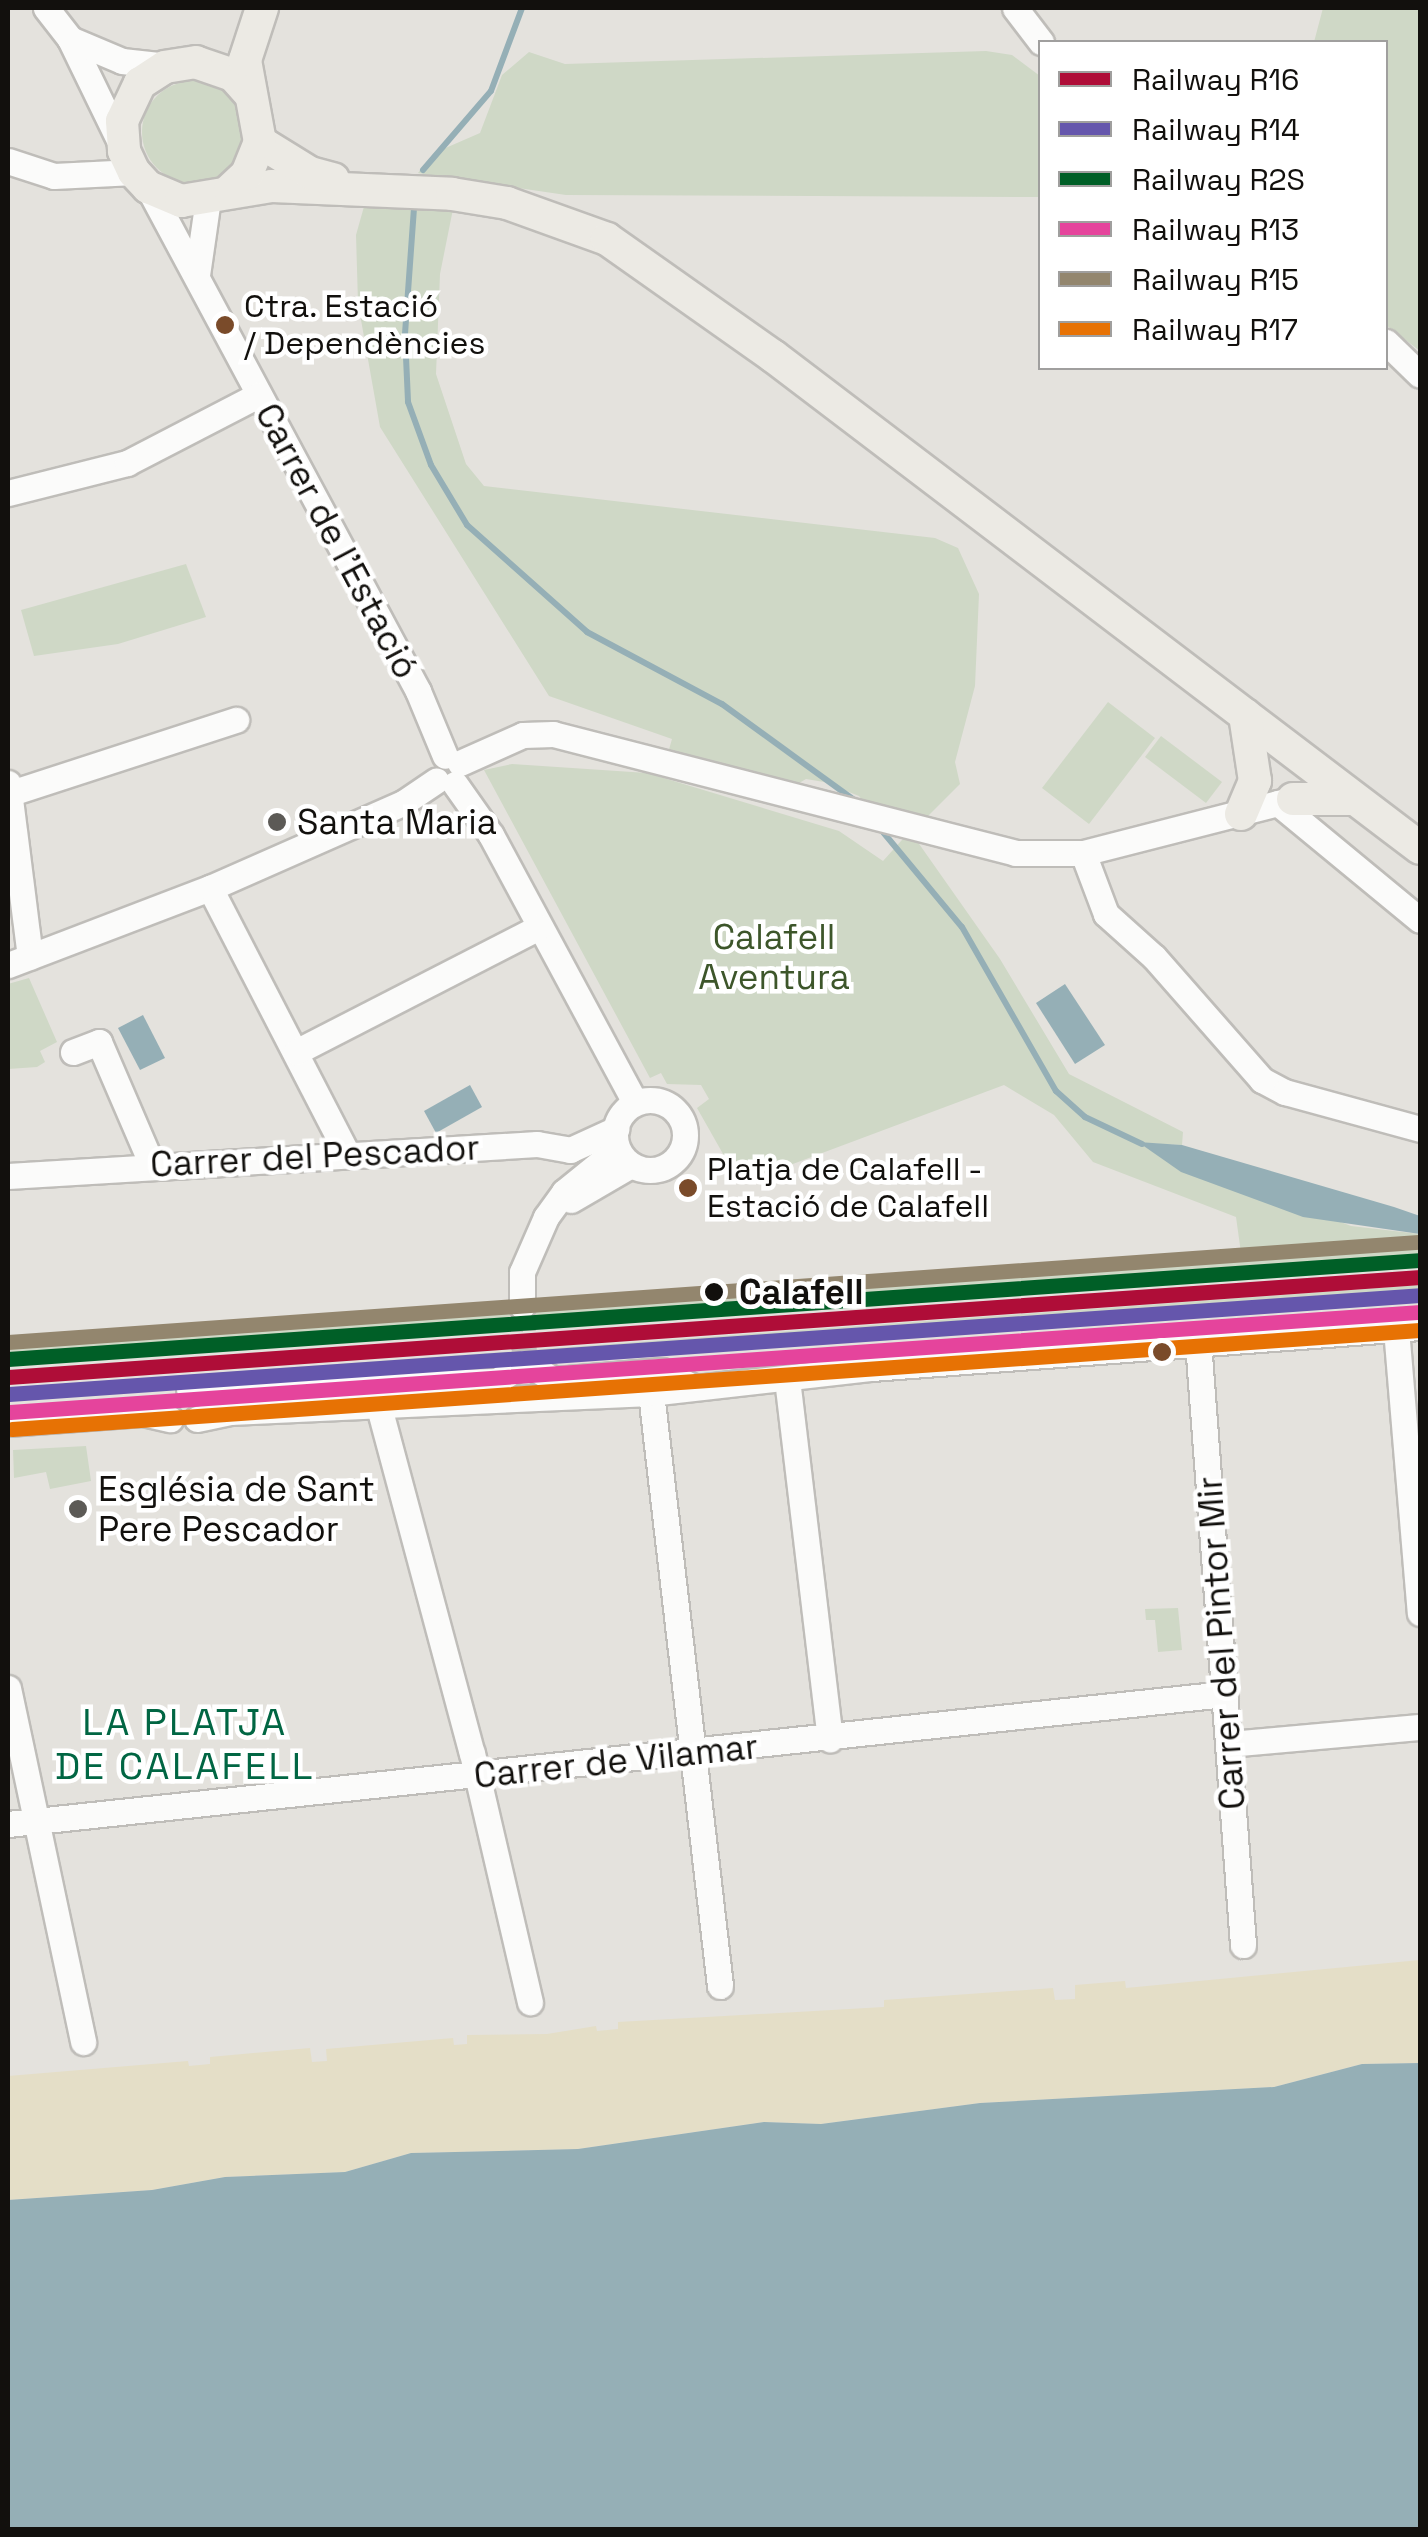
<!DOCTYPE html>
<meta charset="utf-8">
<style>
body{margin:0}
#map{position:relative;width:1428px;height:2537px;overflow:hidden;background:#e4e2dd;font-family:"Space Grotesk",sans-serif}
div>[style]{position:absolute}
.green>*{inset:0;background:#cfd8c6}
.round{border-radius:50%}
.sand>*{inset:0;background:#e4dec7}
.water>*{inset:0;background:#95afb6}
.stream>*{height:6px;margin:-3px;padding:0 3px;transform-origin:3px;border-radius:3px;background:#95afb6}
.minor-tunnel>*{height:25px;margin-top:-12.5px;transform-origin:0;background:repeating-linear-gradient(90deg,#c4c2be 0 25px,transparent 0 37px)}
.roads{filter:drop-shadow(2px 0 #bfbdb9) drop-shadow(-2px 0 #bfbdb9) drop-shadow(0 2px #bfbdb9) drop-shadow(0 -2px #bfbdb9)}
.minor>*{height:25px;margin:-12.5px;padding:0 12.5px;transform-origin:12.5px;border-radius:12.5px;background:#fbfbfa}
.minor>.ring{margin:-12.5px;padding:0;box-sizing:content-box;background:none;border:25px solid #fbfbfa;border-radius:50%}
.major>*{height:32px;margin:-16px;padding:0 16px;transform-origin:16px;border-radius:16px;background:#eceae4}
.rail-1>*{height:15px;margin:-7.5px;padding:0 7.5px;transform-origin:7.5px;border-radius:7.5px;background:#af0d38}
.rail-2>*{height:15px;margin:-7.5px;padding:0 7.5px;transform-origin:7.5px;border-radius:7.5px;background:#6556ac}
.rail-3>*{height:15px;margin:-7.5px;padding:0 7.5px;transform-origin:7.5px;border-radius:7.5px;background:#005f27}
.rail-4>*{height:15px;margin:-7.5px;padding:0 7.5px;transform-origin:7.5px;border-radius:7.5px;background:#e5449c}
.rail-5>*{height:15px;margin:-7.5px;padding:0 7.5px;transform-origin:7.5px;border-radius:7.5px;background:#93866e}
.rail-6>*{height:15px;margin:-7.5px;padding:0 7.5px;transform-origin:7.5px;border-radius:7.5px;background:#e77204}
.dots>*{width:28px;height:28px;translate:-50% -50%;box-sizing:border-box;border:5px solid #fff;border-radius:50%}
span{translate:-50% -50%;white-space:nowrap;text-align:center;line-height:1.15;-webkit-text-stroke:9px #fff;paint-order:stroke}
.bus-label{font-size:32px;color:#12100d}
.left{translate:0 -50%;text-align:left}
.street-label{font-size:35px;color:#12100d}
.poi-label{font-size:35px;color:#12100d}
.park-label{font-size:35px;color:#3d562a}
.stop-label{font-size:35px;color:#12100d;font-weight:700}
.neighbourhood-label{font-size:38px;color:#016643;letter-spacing:2.5px}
.frame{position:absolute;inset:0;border:10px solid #12100d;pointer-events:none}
.legend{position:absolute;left:1038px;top:40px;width:350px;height:330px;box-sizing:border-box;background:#fff;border:2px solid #a09f9e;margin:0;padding:12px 18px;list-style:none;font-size:30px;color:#12100d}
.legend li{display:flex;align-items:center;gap:20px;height:50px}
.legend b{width:50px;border:2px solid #a09f9e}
</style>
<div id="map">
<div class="green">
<div style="clip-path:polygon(1323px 8px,1420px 8px,1420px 351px,1386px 325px,1386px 42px,1314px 42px)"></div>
<div style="clip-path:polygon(986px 51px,1012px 55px,1040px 76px,1040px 197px,566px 195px,418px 173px,434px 153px,480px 133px,502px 75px,529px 52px,565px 64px)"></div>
<div class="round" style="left:142px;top:81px;width:102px;height:102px"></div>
<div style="clip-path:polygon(365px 203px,453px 209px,440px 274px,436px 374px,466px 464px,484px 486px,935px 538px,958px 548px,979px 594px,975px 686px,955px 762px,960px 784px,922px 822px,869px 809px,859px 796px,824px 782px,806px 779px,789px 789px,668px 753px,672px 739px,549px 696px,380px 427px,358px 303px,356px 235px)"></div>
<div style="clip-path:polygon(186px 564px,206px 617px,118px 644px,34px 656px,21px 610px)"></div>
<div style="clip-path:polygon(1108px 702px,1155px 738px,1089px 824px,1042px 788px)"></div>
<div style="clip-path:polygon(1161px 736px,1222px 782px,1206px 803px,1145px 757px)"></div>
<div style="clip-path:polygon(512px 764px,647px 773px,839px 831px,883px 861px,910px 831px,1000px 959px,1069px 1074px,1183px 1132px,1182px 1145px,1140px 1143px,1351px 1226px,1420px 1234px,1420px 1258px,8px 1355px,8px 1346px,1241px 1253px,1236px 1217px,1093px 1162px,1054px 1115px,1004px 1085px,750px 1180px,735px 1175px,697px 1108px,709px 1099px,701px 1085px,667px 1084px,661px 1073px,650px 1078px,484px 770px)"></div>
<div style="clip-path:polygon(29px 978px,57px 1042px,40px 1051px,45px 1062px,37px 1067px,8px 1069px,8px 984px)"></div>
<div style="clip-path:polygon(1420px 1285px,1420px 1301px,1411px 1295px,8px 1398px,8px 1388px)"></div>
<div style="clip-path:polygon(86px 1446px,91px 1481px,50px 1489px,46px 1472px,14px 1478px,13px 1450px)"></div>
<div style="clip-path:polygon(1178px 1608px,1182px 1650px,1158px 1652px,1155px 1620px,1146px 1620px,1145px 1609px)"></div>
</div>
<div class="sand">
<div style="clip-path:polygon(1420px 1960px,1420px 2063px,1362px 2064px,1274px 2087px,980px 2103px,821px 2124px,764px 2122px,578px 2149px,411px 2153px,345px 2172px,225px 2177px,152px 2190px,8px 2200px,8px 2076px,188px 2061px,189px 2066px,210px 2064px,210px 2057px,310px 2048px,312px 2062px,327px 2061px,326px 2049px,453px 2038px,454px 2045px,467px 2044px,467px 2035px,547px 2034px,596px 2026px,597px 2031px,618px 2029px,618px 2022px,884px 2007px,884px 2000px,1053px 1988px,1055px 2000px,1075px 1999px,1075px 1985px,1125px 1981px,1126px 1988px)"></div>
</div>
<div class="water">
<div style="clip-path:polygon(1065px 984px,1105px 1045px,1075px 1064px,1036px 1003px)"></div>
<div style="clip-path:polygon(143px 1015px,165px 1058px,140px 1070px,118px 1028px)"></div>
<div style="clip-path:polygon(470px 1085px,482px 1107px,436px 1133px,424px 1111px)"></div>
<div style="clip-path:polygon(1138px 1142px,1182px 1145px,1394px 1207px,1420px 1216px,1420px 1234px,1303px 1217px,1181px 1172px)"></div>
<div style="clip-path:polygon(1420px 2063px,1420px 2529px,8px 2529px,8px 2200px,152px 2190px,225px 2177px,345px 2172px,411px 2153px,578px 2149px,764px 2122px,821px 2124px,980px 2103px,1274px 2087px,1362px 2064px)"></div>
</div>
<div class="stream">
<div style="left:423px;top:170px;width:104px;rotate:-49.3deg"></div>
<div style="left:491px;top:91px;width:89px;rotate:-69.5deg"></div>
<div style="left:414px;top:208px;width:127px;rotate:94.1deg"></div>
<div style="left:405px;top:335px;width:67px;rotate:87.4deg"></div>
<div style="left:408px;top:402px;width:67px;rotate:69.9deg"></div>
<div style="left:431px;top:465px;width:70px;rotate:59deg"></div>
<div style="left:467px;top:525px;width:161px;rotate:41.7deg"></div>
<div style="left:587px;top:632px;width:153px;rotate:28.1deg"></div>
<div style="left:722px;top:704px;width:177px;rotate:36deg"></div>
<div style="left:878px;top:826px;width:131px;rotate:50.3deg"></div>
<div style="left:962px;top:927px;width:189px;rotate:60.2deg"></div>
<div style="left:1056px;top:1091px;width:39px;rotate:42deg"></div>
<div style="left:1085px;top:1117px;width:63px;rotate:25.3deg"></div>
</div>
<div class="minor-tunnel">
<div style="left:522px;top:1306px;width:57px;rotate:87deg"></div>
</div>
<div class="roads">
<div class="minor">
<div style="left:46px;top:8px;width:39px;rotate:52deg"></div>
<div style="left:70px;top:39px;width:114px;rotate:64.1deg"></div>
<div style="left:1015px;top:8px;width:43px;rotate:52.6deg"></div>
<div style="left:70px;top:39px;width:56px;rotate:22.9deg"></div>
<div style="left:122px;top:61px;width:46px;rotate:6.2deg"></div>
<div style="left:8px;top:161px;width:48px;rotate:18.1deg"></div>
<div style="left:54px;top:176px;width:80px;rotate:-2.9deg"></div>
<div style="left:148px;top:187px;width:572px;rotate:61.82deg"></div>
<div style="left:418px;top:691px;width:70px;rotate:67.4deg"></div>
<div style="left:197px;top:275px;width:77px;rotate:-81.8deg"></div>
<div style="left:1386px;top:342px;width:47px;rotate:44.1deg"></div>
<div style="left:8px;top:493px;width:123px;rotate:-14.1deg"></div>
<div style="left:127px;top:463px;width:148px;rotate:-27.4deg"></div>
<div style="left:460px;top:763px;width:69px;rotate:-24deg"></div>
<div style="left:523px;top:735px;width:30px;rotate:-2deg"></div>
<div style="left:553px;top:734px;width:477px;rotate:14.4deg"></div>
<div style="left:1015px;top:853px;width:68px"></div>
<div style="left:1083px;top:853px;width:217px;rotate:-14.4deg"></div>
<div style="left:8px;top:783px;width:175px;rotate:82.8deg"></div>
<div style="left:455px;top:784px;width:62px;rotate:54.8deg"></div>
<div style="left:491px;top:835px;width:303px;rotate:61.7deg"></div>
<div style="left:8px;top:794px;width:240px;rotate:-18deg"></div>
<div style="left:1278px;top:803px;width:184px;rotate:39.5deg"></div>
<div style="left:1083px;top:853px;width:65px;rotate:69.3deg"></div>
<div style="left:1106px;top:914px;width:64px;rotate:41.9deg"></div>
<div style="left:1154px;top:957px;width:164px;rotate:48.7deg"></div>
<div style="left:1262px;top:1080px;width:26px;rotate:28deg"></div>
<div style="left:1285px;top:1092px;width:140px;rotate:15.3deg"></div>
<div style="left:210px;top:888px;width:298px;rotate:62.7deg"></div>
<div style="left:8px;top:965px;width:216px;rotate:-20.9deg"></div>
<div style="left:210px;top:888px;width:211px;rotate:-23.8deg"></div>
<div style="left:403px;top:803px;width:40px;rotate:-34deg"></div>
<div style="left:73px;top:1052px;width:28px;rotate:-21deg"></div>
<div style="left:99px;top:1042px;width:134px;rotate:66.7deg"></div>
<div style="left:296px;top:1052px;width:273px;rotate:-27.2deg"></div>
<div class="ring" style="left:615px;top:1100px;width:45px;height:45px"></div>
<div style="left:8px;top:1176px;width:530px;rotate:-3.46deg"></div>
<div style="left:537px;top:1144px;width:34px;rotate:10deg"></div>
<div style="left:570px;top:1150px;width:51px;rotate:-24.5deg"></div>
<div style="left:571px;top:1200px;width:69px;rotate:-30.3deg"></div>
<div style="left:522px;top:1306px;width:34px;rotate:-90deg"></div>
<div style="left:522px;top:1272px;width:60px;rotate:-66.4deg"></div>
<div style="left:546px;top:1217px;width:31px;rotate:-54deg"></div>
<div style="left:564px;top:1192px;width:68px;rotate:-39.1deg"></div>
<div style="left:1396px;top:1329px;width:285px;rotate:85.2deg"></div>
<div style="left:1198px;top:1342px;width:605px;rotate:85.73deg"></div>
<div style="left:787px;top:1379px;width:363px;rotate:83.2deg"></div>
<div style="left:189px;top:1389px;width:308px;rotate:-1.5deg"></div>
<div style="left:497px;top:1381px;width:33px;rotate:-33deg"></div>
<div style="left:525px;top:1363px;width:34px;rotate:30deg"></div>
<div style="left:555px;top:1380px;width:107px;rotate:-4.8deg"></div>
<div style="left:662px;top:1371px;width:35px;rotate:27deg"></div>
<div style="left:651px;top:1393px;width:597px;rotate:83.36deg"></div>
<div style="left:379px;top:1407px;width:358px;rotate:75deg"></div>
<div style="left:472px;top:1753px;width:256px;rotate:76.9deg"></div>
<div style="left:197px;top:1419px;width:34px;rotate:-12deg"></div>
<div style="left:230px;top:1412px;width:421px;rotate:-2.6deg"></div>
<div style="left:651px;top:1393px;width:221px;rotate:-6.5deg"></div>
<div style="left:871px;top:1368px;width:551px;rotate:-4.27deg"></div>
<div style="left:8px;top:1423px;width:135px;rotate:-4.2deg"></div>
<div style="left:143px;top:1413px;width:28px;rotate:13deg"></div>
<div style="left:8px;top:1688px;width:362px;rotate:78deg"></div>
<div style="left:1229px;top:1744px;width:192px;rotate:-5.1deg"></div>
<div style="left:8px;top:1824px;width:1224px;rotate:-6.1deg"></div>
</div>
<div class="major">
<div style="left:249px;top:93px;width:24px;rotate:-132deg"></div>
<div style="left:233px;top:75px;width:39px;rotate:-161deg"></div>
<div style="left:196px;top:62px;width:31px;rotate:171deg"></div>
<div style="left:165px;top:67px;width:30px;rotate:147deg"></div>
<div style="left:140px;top:83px;width:42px;rotate:115.3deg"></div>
<div style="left:122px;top:121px;width:30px;rotate:86deg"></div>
<div style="left:124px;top:151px;width:23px;rotate:65deg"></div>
<div style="left:134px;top:172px;width:21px;rotate:47deg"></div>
<div style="left:148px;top:187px;width:36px;rotate:23deg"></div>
<div style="left:181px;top:201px;width:92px;rotate:-9.4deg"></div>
<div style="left:272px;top:186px;width:180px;rotate:2.5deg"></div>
<div style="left:452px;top:194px;width:56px;rotate:9.3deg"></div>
<div style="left:507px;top:203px;width:106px;rotate:19.8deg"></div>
<div style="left:607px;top:239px;width:203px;rotate:35.2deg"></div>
<div style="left:773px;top:356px;width:813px;rotate:37.25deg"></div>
<div style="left:260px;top:142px;width:59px;rotate:31.8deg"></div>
<div style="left:310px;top:173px;width:24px;rotate:15deg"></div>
<div style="left:230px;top:190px;width:23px;rotate:-43deg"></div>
<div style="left:247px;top:174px;width:35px;rotate:-68deg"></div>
<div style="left:260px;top:142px;width:83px;rotate:-100.4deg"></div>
<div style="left:245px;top:60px;width:55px;rotate:-71.9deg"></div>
<div style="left:1293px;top:799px;width:60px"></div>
<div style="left:1241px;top:814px;width:36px;rotate:-67deg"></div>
<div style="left:1255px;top:781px;width:67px;rotate:-98.6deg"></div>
</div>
</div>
<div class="rail-1">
<div style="left:8px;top:1377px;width:1416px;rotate:-4.05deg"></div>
</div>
<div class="rail-2">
<div style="left:9px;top:1394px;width:1414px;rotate:-4.01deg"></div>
</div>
<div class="rail-3">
<div style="left:8px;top:1359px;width:1414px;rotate:-4.01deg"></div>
</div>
<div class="rail-4">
<div style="left:10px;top:1412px;width:1414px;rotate:-4.06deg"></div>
</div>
<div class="rail-5">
<div style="left:8px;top:1342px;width:1414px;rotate:-4.06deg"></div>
</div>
<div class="rail-6">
<div style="left:12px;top:1429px;width:1411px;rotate:-4.02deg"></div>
</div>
<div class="dots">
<div style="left:225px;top:325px;background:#7a4b2a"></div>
<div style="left:277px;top:822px;background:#5c5a56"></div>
<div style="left:688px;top:1188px;background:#7a4b2a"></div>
<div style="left:714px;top:1292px;background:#12100d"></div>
<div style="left:1162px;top:1352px;background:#7a4b2a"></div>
<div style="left:78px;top:1509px;background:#5c5a56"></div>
</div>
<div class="bus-label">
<span class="left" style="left:244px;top:325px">Ctra. Estació<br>/ Dependències</span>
<span class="left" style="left:707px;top:1188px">Platja de Calafell -<br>Estació de Calafell</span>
</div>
<div class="street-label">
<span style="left:337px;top:541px;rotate:62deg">Carrer de l'Estació</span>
<span style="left:315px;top:1156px;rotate:-3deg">Carrer del Pescador</span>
<span style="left:1221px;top:1643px;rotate:-94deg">Carrer del Pintor Mir</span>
<span style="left:616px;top:1761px;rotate:-6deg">Carrer de Vilamar</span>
</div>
<div class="poi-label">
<span class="left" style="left:297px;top:822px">Santa Maria</span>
<span class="left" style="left:98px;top:1509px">Església de Sant<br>Pere Pescador</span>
</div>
<div class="park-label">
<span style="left:774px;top:957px">Calafell<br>Aventura</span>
</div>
<div class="stop-label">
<span class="left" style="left:739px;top:1292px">Calafell</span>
</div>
<div class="neighbourhood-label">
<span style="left:185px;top:1745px">LA PLATJA<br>DE CALAFELL</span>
</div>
<div class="frame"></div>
<ul class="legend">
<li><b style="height:12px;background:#af0d38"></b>Railway R16</li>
<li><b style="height:12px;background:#6556ac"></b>Railway R14</li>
<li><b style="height:12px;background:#005f27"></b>Railway R2S</li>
<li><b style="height:12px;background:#e5449c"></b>Railway R13</li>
<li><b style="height:12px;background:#93866e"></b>Railway R15</li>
<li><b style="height:12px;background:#e77204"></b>Railway R17</li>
</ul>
</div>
